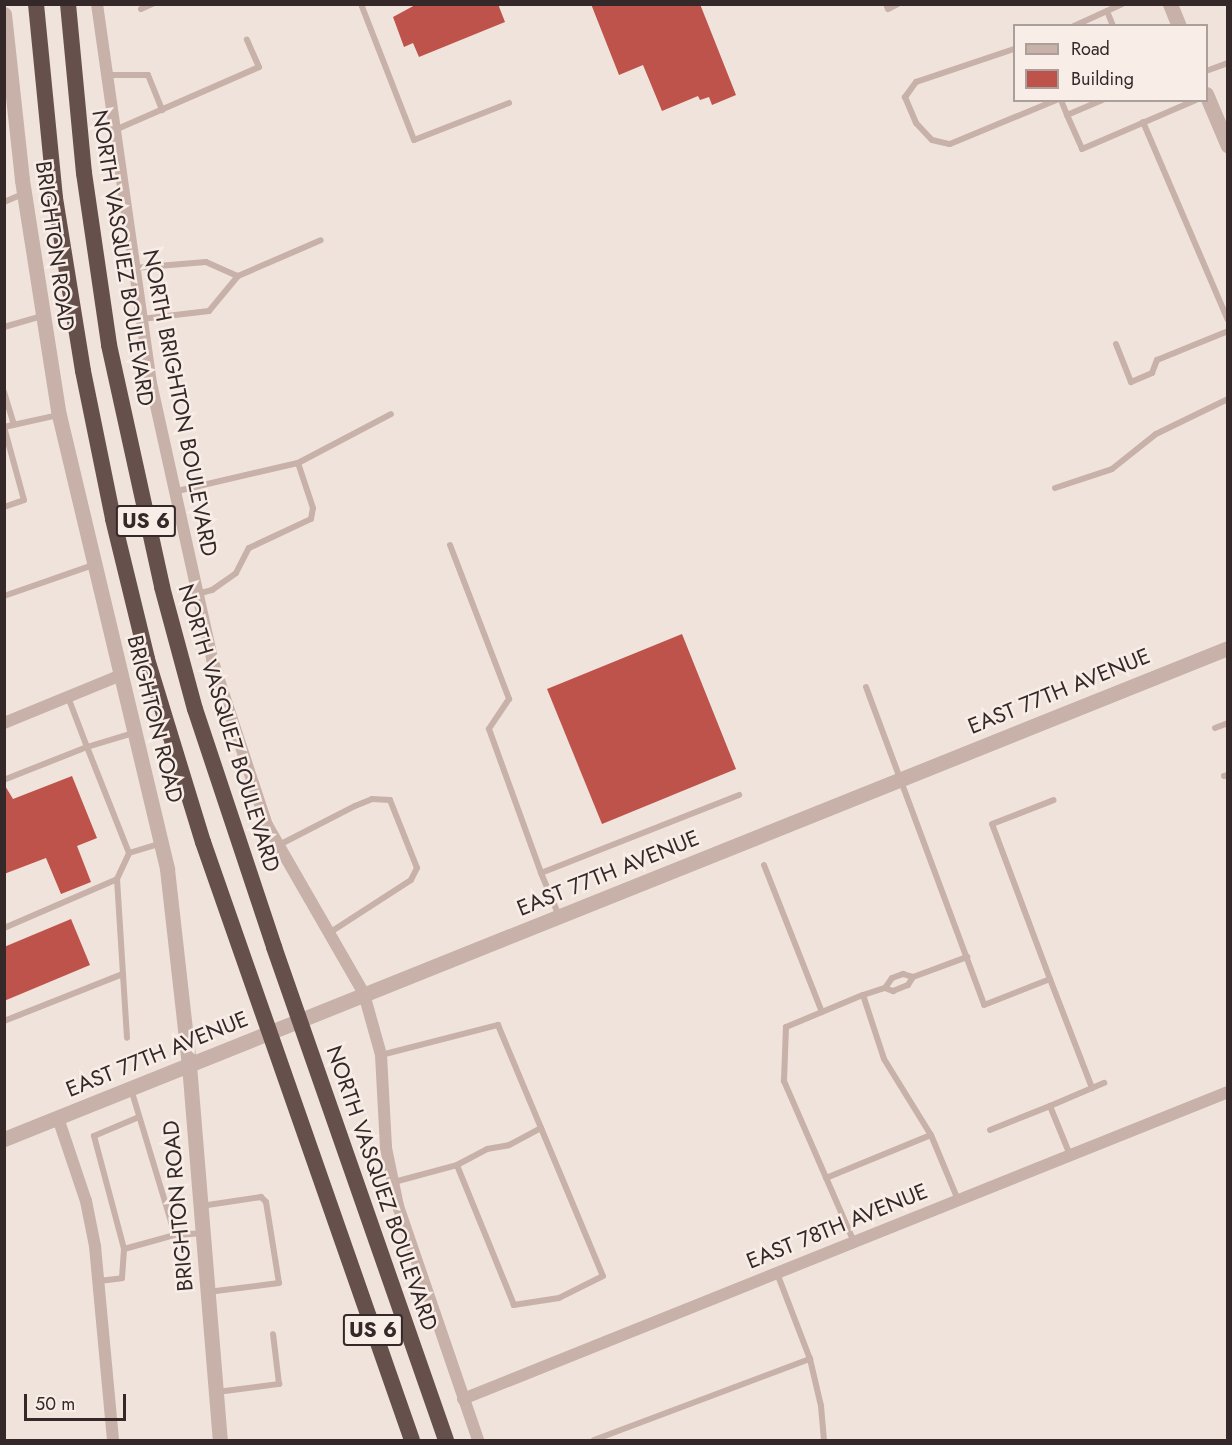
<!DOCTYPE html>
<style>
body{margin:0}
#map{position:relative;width:1232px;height:1445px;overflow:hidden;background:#f0e3db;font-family:Jost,sans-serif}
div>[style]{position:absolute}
.building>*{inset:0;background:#be534b}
.service>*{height:6px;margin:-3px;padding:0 3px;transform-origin:3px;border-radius:3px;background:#c7b1a8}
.minor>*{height:12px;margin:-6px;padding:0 6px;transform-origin:6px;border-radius:6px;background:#c7b1a8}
.tertiary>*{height:15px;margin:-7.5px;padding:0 7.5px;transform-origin:7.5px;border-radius:7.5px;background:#c7b1a8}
.trunk>*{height:16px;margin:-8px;padding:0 8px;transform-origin:8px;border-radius:8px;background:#66504c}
span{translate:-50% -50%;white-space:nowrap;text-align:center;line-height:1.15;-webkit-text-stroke:5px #f8ede7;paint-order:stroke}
.shield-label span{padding:2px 4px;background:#f8ede7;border:2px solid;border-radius:4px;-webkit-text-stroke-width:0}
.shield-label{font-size:21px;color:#342928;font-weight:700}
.street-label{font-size:22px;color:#342928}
.frame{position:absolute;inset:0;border:6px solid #342928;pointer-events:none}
.legend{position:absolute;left:1013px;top:24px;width:195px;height:78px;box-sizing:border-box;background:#f8ede7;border:2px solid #aa9f9b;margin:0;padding:8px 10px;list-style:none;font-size:18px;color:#342928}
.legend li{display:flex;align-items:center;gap:12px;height:30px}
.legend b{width:30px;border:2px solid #aa9f9b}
.scale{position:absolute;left:24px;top:1394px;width:102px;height:27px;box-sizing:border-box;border:3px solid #342928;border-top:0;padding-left:8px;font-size:18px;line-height:21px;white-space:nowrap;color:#342928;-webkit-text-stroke:4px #f8ede7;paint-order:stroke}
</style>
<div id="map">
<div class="building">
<div style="clip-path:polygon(417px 4px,498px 4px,505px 22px,419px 57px,413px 43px,404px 47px,393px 17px)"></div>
<div style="clip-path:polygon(591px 4px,700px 4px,736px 95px,712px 105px,709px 97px,700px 100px,698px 96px,662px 111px,643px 65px,619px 75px)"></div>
<div style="clip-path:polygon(682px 634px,736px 769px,602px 824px,547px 689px)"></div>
<div style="clip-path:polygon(72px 776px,97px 838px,77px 846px,91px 882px,61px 894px,46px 858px,4px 874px,4px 784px,13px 799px)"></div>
<div style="clip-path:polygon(71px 919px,90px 965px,4px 1001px,4px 947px)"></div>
</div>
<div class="service">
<div style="left:361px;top:4px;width:146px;rotate:68.7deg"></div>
<div style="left:414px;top:140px;width:102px;rotate:-21.3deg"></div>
<div style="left:886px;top:4px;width:5px;rotate:68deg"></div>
<div style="left:888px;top:9px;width:11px;rotate:-27deg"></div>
<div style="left:141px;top:9px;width:12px;rotate:-24deg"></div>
<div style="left:1107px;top:11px;width:16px;rotate:68deg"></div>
<div style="left:1074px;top:26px;width:53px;rotate:-24.6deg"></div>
<div style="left:1014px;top:49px;width:103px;rotate:161.4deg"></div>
<div style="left:916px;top:82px;width:19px;rotate:126deg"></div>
<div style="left:905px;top:97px;width:28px;rotate:67deg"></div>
<div style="left:916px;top:123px;width:23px;rotate:47deg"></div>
<div style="left:932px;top:140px;width:18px;rotate:13deg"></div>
<div style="left:950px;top:144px;width:115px;rotate:-22.5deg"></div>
<div style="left:1206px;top:71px;width:23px;rotate:-20deg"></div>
<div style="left:108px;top:75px;width:40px"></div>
<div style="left:148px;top:75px;width:38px;rotate:68deg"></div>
<div style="left:1061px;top:100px;width:16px;rotate:68deg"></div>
<div style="left:1067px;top:115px;width:39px;rotate:-23deg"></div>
<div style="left:1067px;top:115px;width:37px;rotate:66deg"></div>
<div style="left:1082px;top:149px;width:124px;rotate:-23.3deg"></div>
<div style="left:1143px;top:122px;width:215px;rotate:66.8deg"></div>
<div style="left:115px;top:130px;width:157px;rotate:-23.6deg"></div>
<div style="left:259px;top:67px;width:30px;rotate:-114deg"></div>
<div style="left:4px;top:202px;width:21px;rotate:-23deg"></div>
<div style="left:134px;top:268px;width:72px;rotate:-4.8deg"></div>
<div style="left:206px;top:262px;width:35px;rotate:24deg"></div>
<div style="left:238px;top:276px;width:45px;rotate:129.6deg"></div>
<div style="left:209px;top:311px;width:68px;rotate:173.3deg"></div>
<div style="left:238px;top:276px;width:90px;rotate:-23.4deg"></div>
<div style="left:4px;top:327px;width:40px;rotate:-16deg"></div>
<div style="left:1116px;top:344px;width:41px;rotate:68.5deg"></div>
<div style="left:1131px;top:382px;width:23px;rotate:-23deg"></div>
<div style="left:1152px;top:373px;width:14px;rotate:-69deg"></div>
<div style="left:1157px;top:360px;width:77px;rotate:-22.2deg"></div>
<div style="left:4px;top:392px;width:34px;rotate:73deg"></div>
<div style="left:1055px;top:488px;width:60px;rotate:-18.4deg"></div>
<div style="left:1112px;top:469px;width:56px;rotate:-38.5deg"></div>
<div style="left:1156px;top:434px;width:80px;rotate:-25.9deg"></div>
<div style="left:173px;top:492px;width:128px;rotate:-13.1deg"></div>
<div style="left:298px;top:463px;width:105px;rotate:-27.8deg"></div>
<div style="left:4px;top:507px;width:21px;rotate:-19deg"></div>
<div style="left:24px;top:500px;width:76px;rotate:-105.3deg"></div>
<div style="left:4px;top:427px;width:55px;rotate:-12.5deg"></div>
<div style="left:450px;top:545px;width:165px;rotate:69deg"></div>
<div style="left:509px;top:699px;width:36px;rotate:124deg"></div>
<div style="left:489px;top:729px;width:153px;rotate:70.1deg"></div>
<div style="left:197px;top:594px;width:16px;rotate:-15deg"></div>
<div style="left:212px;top:590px;width:29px;rotate:-35deg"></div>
<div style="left:236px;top:573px;width:28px;rotate:-63deg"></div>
<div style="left:249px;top:548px;width:68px;rotate:-25.1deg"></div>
<div style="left:311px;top:519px;width:11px;rotate:-80deg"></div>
<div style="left:313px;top:508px;width:47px;rotate:-108.4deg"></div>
<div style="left:4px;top:596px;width:94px;rotate:-19.2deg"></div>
<div style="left:866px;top:687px;width:339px;rotate:69.6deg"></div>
<div style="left:984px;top:1005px;width:71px;rotate:-21.5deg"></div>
<div style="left:1050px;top:979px;width:117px;rotate:68.9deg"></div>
<div style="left:1215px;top:728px;width:14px;rotate:-21deg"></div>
<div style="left:1224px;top:776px;width:4px;rotate:-14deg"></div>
<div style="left:6px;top:779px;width:87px;rotate:-21.6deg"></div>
<div style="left:87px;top:747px;width:53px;rotate:-110.8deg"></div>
<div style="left:279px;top:845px;width:85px;rotate:-27.2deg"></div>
<div style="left:355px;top:806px;width:18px;rotate:-22deg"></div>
<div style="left:372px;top:799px;width:18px;rotate:3deg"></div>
<div style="left:390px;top:800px;width:73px;rotate:68.3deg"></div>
<div style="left:417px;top:868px;width:13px;rotate:117deg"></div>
<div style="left:411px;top:880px;width:98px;rotate:147.1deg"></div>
<div style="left:129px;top:853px;width:114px;rotate:-111.6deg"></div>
<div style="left:87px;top:747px;width:48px;rotate:-16.9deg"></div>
<div style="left:764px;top:865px;width:158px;rotate:68.5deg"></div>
<div style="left:117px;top:879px;width:159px;rotate:86.4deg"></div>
<div style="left:559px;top:916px;width:47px;rotate:-112.7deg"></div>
<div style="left:541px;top:873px;width:213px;rotate:-21.5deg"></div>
<div style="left:4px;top:928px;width:123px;rotate:-23.4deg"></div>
<div style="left:117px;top:879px;width:29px;rotate:-65deg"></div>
<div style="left:129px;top:853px;width:34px;rotate:-17deg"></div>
<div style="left:1050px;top:979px;width:165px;rotate:-110.5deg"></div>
<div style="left:992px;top:824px;width:66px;rotate:-21.2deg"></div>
<div style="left:885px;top:988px;width:12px;rotate:-55deg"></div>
<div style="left:892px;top:978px;width:12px;rotate:-20deg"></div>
<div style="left:903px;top:974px;width:10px;rotate:17deg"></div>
<div style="left:913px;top:977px;width:58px;rotate:-20.3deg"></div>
<div style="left:863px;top:995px;width:23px;rotate:-18deg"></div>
<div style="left:885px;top:988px;width:9px;rotate:21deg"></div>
<div style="left:893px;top:991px;width:16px;rotate:-22deg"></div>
<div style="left:908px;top:985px;width:9px;rotate:-58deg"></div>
<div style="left:4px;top:1021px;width:128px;rotate:-21.6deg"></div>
<div style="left:381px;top:1055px;width:121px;rotate:-14.4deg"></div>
<div style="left:498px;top:1025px;width:112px;rotate:67.3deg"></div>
<div style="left:131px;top:1089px;width:152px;rotate:73.2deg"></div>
<div style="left:175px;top:1235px;width:26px;rotate:-4deg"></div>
<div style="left:1050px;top:1106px;width:59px;rotate:-23.1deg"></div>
<div style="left:139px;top:1117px;width:49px;rotate:157.1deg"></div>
<div style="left:94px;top:1136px;width:117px;rotate:75.1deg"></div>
<div style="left:124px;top:1249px;width:53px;rotate:-15.4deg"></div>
<div style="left:541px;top:1128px;width:160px;rotate:67.3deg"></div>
<div style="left:603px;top:1276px;width:49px;rotate:153.4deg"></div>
<div style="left:559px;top:1298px;width:46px;rotate:171.2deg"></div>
<div style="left:514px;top:1305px;width:151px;rotate:-112.2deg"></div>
<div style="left:457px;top:1165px;width:34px;rotate:-28deg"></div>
<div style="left:487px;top:1149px;width:22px;rotate:-10deg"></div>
<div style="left:509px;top:1145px;width:36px;rotate:-28deg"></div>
<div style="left:990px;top:1130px;width:65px;rotate:-21.8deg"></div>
<div style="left:1050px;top:1106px;width:53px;rotate:67.8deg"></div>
<div style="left:826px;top:1178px;width:113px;rotate:-22.3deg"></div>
<div style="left:394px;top:1182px;width:65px;rotate:-15.1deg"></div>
<div style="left:201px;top:1206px;width:61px;rotate:-8.5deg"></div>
<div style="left:261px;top:1197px;width:7px;rotate:45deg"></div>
<div style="left:266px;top:1202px;width:82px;rotate:80.9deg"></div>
<div style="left:279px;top:1283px;width:72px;rotate:172.8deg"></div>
<div style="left:854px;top:1242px;width:176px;rotate:-113.5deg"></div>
<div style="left:784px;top:1081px;width:54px;rotate:-87.9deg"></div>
<div style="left:786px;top:1027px;width:83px;rotate:-22.6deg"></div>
<div style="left:863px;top:995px;width:67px;rotate:71.8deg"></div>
<div style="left:884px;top:1059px;width:89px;rotate:58.3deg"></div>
<div style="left:931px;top:1135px;width:70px;rotate:67.4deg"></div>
<div style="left:99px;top:1281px;width:23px;rotate:-7deg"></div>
<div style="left:122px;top:1278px;width:29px;rotate:-86deg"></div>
<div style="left:810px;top:1359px;width:48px;rotate:76.8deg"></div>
<div style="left:821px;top:1406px;width:34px;rotate:85deg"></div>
<div style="left:217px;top:1392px;width:63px;rotate:-7.4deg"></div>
<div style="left:279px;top:1384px;width:50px;rotate:-96.8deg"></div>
<div style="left:594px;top:1440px;width:231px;rotate:-20.6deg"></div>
<div style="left:810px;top:1359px;width:92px;rotate:-111deg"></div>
</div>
<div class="minor">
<div style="left:97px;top:4px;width:383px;rotate:81.9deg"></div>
<div style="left:151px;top:383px;width:283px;rotate:77.5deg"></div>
<div style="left:212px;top:659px;width:175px;rotate:71.7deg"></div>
<div style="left:267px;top:825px;width:195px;rotate:60.1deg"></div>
<div style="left:364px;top:994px;width:63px;rotate:74.4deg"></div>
<div style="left:381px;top:1055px;width:93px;rotate:86.9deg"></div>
<div style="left:386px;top:1148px;width:59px;rotate:78.3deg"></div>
<div style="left:398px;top:1206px;width:247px;rotate:71.1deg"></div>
<div style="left:4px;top:723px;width:126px;rotate:-22.3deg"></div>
<div style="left:58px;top:1118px;width:88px;rotate:71.4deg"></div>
<div style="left:86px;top:1201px;width:46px;rotate:78.7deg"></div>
<div style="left:95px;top:1246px;width:195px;rotate:84.7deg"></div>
<div style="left:463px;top:1399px;width:824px;rotate:-21.87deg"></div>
</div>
<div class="tertiary">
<div style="left:1170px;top:4px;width:24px;rotate:68deg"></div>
<div style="left:4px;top:14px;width:167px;rotate:83.8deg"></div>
<div style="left:22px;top:180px;width:238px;rotate:81.1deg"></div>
<div style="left:59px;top:415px;width:467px;rotate:76.6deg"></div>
<div style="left:167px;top:869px;width:197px;rotate:83.6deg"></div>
<div style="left:189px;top:1065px;width:376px;rotate:85.3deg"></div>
<div style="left:1206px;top:94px;width:56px;rotate:67.1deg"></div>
<div style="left:4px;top:1139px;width:1319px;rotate:-21.86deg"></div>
</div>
<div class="trunk">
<div style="left:36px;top:4px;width:195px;rotate:84.4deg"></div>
<div style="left:55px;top:198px;width:175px;rotate:80.8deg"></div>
<div style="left:83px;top:371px;width:151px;rotate:78.5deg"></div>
<div style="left:113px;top:519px;width:144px;rotate:76.3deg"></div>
<div style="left:147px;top:659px;width:191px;rotate:73deg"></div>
<div style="left:203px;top:842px;width:633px;rotate:70.74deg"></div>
<div style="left:68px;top:4px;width:170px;rotate:84.6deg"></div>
<div style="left:84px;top:173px;width:174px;rotate:81.7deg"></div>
<div style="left:109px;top:345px;width:248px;rotate:77.6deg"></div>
<div style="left:162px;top:587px;width:126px;rotate:74.9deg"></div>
<div style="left:195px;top:709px;width:251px;rotate:71.6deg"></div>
<div style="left:274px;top:947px;width:522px;rotate:70.77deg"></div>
</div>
<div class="shield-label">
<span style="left:146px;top:521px">US 6</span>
<span style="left:373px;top:1330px">US 6</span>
</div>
<div class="street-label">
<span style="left:55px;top:246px;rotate:82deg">BRIGHTON ROAD</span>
<span style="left:123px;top:258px;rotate:81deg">NORTH VASQUEZ BOULEVARD</span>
<span style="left:180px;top:403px;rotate:79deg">NORTH BRIGHTON BOULEVARD</span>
<span style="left:1059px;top:691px;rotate:-22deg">EAST 77TH AVENUE</span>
<span style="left:155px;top:719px;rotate:76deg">BRIGHTON ROAD</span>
<span style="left:229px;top:728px;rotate:73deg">NORTH VASQUEZ BOULEVARD</span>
<span style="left:608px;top:873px;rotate:-22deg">EAST 77TH AVENUE</span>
<span style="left:157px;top:1054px;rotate:-22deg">EAST 77TH AVENUE</span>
<span style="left:382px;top:1188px;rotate:71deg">NORTH VASQUEZ BOULEVARD</span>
<span style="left:178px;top:1206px;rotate:-95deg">BRIGHTON ROAD</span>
<span style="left:837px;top:1226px;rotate:-22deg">EAST 78TH AVENUE</span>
</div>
<div class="frame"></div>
<ul class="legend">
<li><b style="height:8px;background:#c7b1a8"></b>Road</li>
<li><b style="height:16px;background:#be534b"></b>Building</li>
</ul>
<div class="scale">50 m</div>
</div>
